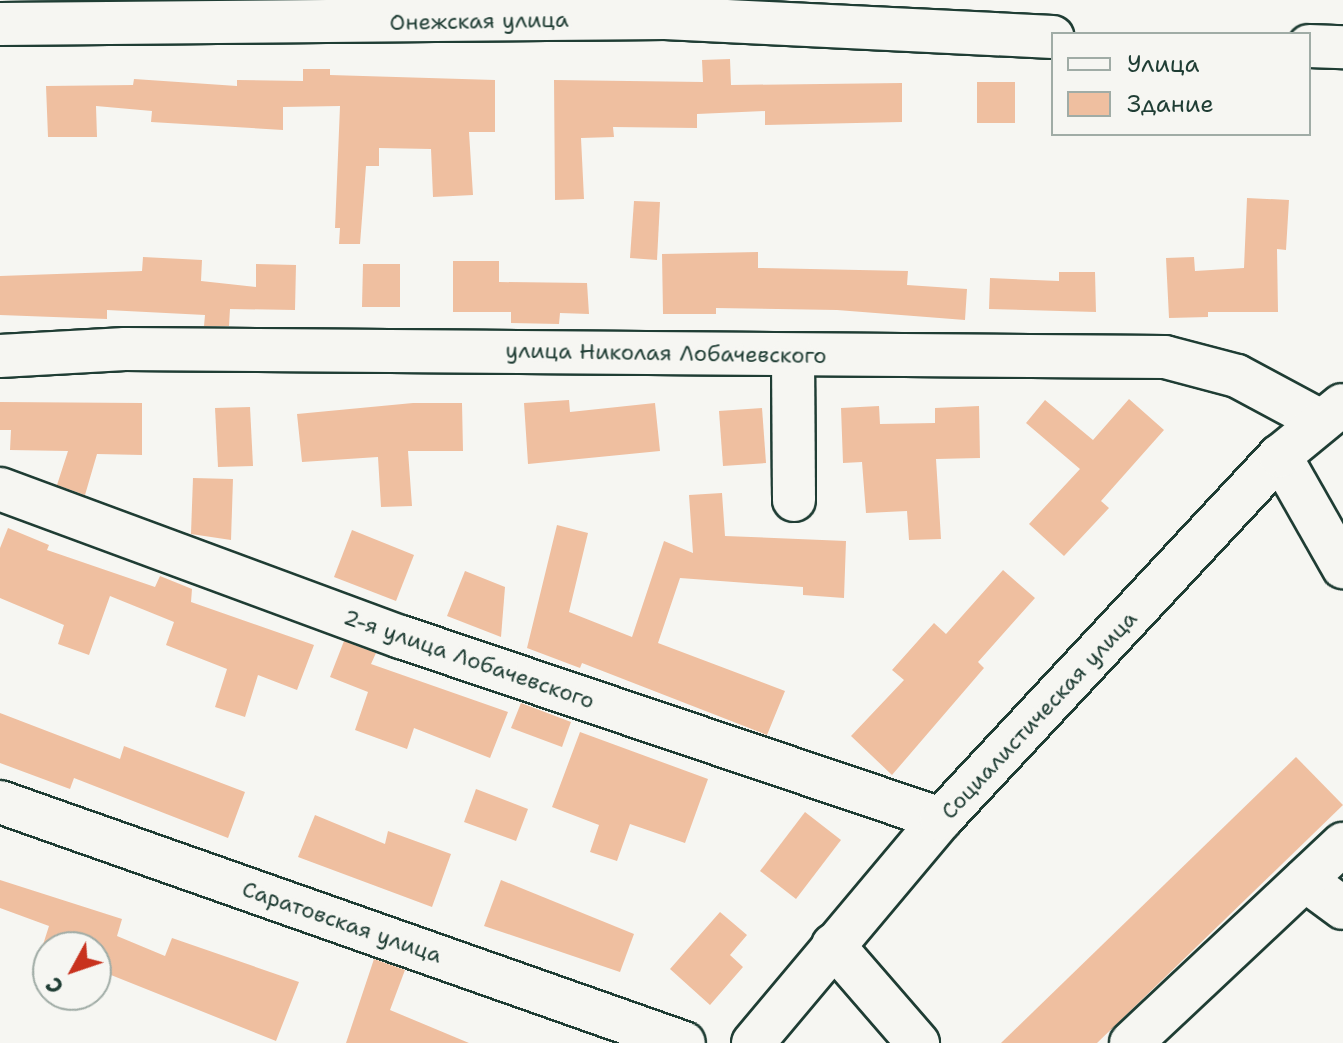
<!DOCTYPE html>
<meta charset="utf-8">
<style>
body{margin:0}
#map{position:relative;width:1343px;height:1043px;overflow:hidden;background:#f6f6f2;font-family:"Shantell Sans",sans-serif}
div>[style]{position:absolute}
.building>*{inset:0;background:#efbfa0}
.roads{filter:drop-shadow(2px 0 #1f3d34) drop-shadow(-2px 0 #1f3d34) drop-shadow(0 2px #1f3d34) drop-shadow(0 -2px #1f3d34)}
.minor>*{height:42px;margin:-21px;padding:0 21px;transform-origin:21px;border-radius:21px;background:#f6f6f2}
span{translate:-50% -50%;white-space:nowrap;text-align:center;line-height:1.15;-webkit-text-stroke:6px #f6f6f2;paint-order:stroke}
.street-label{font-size:22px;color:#1f3d34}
.legend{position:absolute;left:1051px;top:32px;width:260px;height:104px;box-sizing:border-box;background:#f6f6f2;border:2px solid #a0aca6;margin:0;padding:10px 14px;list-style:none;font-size:24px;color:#1f3d34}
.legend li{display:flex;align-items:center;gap:16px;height:40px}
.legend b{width:40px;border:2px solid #a0aca6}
.north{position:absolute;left:32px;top:931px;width:80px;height:80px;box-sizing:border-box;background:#f6f6f2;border:2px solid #a0aca6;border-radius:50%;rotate:230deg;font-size:22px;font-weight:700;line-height:32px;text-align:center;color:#1f3d34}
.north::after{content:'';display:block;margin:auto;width:28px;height:36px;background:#c8321e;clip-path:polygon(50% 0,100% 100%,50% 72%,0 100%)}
</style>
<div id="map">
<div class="building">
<div style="clip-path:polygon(730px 59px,731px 85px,902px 83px,902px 122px,765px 125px,765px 111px,697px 114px,697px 128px,613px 127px,614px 137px,581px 138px,584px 199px,555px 200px,554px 80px,703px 82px,702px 60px)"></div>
<div style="clip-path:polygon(303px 69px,330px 69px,330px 75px,495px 80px,495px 132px,469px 132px,473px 195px,433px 197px,431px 149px,379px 148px,379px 166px,366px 166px,360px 244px,339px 244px,340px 228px,335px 228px,340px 106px,283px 107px,283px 130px,151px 122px,152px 111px,96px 106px,97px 137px,48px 137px,46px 86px,133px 85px,134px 79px,237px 86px,237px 80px,303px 81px)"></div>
<div style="clip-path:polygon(977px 82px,1015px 82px,1015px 123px,977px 123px)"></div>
<div style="clip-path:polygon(1247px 198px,1289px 200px,1286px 250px,1277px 249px,1278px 312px,1208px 312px,1208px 317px,1169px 318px,1166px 258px,1194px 257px,1195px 271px,1244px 268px)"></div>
<div style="clip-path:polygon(634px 201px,660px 202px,657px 260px,630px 258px)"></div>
<div style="clip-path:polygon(758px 252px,758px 268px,908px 271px,907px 285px,967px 289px,965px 320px,837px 310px,716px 308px,716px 314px,663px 314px,662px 254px)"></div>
<div style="clip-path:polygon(143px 257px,202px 260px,201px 281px,256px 287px,256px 264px,296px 265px,295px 310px,230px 309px,229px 326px,204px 326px,205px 315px,107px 310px,107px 319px,0 315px,0 276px,142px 271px)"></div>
<div style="clip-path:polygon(453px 261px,499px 261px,499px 282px,587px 283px,589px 314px,560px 313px,559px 324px,511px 323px,511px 312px,453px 312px)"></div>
<div style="clip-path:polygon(363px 264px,400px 264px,400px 307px,362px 307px)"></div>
<div style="clip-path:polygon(1059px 272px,1095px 272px,1096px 312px,989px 309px,990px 278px,1059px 281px)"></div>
<div style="clip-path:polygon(1129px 399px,1164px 430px,1101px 501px,1109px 508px,1064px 556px,1029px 524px,1080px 469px,1026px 423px,1045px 400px,1093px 440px)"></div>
<div style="clip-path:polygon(569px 400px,570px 412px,655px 403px,660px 451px,528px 464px,524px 403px)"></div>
<div style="clip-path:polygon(0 402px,142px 403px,142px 455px,97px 454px,85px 495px,57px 485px,68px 451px,10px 450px,11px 430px,0 430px)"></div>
<div style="clip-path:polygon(413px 403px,462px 403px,463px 451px,408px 451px,412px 506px,381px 507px,378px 457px,302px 462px,297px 414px)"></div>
<div style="clip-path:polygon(879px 406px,880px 424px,935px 423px,935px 408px,979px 406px,980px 458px,936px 459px,941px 539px,909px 540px,907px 511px,866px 513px,862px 462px,843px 463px,841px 408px)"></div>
<div style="clip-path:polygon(250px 407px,253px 466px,218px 467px,215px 408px)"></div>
<div style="clip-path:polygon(762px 408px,766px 463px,723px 466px,719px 411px)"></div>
<div style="clip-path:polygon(193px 478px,233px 479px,231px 540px,191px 534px)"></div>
<div style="clip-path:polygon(722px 493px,725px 536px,846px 541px,844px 598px,803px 595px,803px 587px,680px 578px,658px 643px,785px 691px,767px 735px,582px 663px,580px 668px,527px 648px,557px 525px,588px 533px,569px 612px,632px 637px,664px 541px,693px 553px,689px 495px)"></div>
<div style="clip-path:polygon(8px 528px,49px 545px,47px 550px,155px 587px,160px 576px,192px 589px,191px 602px,314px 645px,297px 690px,258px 675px,245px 717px,215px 707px,227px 669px,166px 645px,174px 622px,110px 596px,89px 655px,58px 644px,64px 625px,0 598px,0 548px)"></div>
<div style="clip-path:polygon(352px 530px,414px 555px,396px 601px,334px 577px)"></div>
<div style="clip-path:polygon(1003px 570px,1035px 598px,978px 662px,984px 668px,892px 775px,851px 736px,904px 680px,892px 670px,934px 623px,946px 634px)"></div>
<div style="clip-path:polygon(465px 571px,505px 587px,501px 637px,447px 616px)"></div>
<div style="clip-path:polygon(344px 641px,376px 653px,371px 664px,508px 712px,490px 758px,414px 728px,407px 749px,355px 730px,368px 692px,330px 677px)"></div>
<div style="clip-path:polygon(521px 703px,571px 722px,562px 747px,511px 728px)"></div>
<div style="clip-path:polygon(0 713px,120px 759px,124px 746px,245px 792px,228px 838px,74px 778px,70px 789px,0 763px)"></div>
<div style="clip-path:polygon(580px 732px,708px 779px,685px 843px,630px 824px,617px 861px,590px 852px,599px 825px,552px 807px)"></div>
<div style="clip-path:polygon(1296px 757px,1343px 805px,1097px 1043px,1001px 1043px)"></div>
<div style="clip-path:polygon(476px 789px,528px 809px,516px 841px,464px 822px)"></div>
<div style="clip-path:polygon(805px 812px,841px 840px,796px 899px,760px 871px)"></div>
<div style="clip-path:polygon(315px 815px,385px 844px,388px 831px,451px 854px,432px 907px,298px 857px)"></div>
<div style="clip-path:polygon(0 880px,122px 919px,117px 936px,165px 956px,172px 938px,299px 982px,276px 1041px,96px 969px,96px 947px,41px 951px,49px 926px,0 908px)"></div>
<div style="clip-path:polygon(501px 880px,634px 934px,620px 972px,484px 926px)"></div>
<div style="clip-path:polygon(720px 912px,747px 935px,730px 955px,743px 967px,710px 1005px,670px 969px)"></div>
<div style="clip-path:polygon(374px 959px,405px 970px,390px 1010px,469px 1043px,346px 1043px)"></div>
</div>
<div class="roads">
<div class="minor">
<div style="left:0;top:24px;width:665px;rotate:-0.52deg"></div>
<div style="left:665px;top:18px;width:388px;rotate:2.8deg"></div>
<div style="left:1309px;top:46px;width:34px;rotate:2deg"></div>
<div style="left:0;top:356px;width:125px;rotate:-3.2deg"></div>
<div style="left:125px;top:349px;width:1040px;rotate:0.44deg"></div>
<div style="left:1165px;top:357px;width:74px;rotate:14.8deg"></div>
<div style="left:1237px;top:376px;width:93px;rotate:28.2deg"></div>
<div style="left:793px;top:356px;width:144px;rotate:89.6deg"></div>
<div style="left:1280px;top:456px;width:128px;rotate:60.4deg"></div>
<div style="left:0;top:489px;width:427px;rotate:20.3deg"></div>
<div style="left:401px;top:637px;width:570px;rotate:18.63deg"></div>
<div style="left:0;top:802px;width:725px;rotate:19.41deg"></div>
<div style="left:1305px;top:880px;width:47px;rotate:36.4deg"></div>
<div style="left:833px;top:945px;width:130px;rotate:49.1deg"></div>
<div style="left:753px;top:1043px;width:292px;rotate:-50deg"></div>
<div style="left:941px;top:819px;width:497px;rotate:-47deg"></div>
<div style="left:1280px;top:456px;width:80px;rotate:-39.4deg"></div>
<div style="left:1131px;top:1043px;width:291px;rotate:-43.2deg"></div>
</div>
</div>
<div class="street-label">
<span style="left:479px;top:21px;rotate:-1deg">Онежская улица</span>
<span style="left:666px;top:353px;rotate:1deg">улица Николая Лобачевского</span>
<span style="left:469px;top:659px;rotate:19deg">2-я улица Лобачевского</span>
<span style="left:1039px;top:715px;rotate:-47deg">Социалистическая улица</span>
<span style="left:342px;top:922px;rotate:19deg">Саратовская улица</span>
</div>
<ul class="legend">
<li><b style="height:10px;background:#f6f6f2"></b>Улица</li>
<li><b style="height:22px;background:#efbfa0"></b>Здание</li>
</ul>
<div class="north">С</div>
</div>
